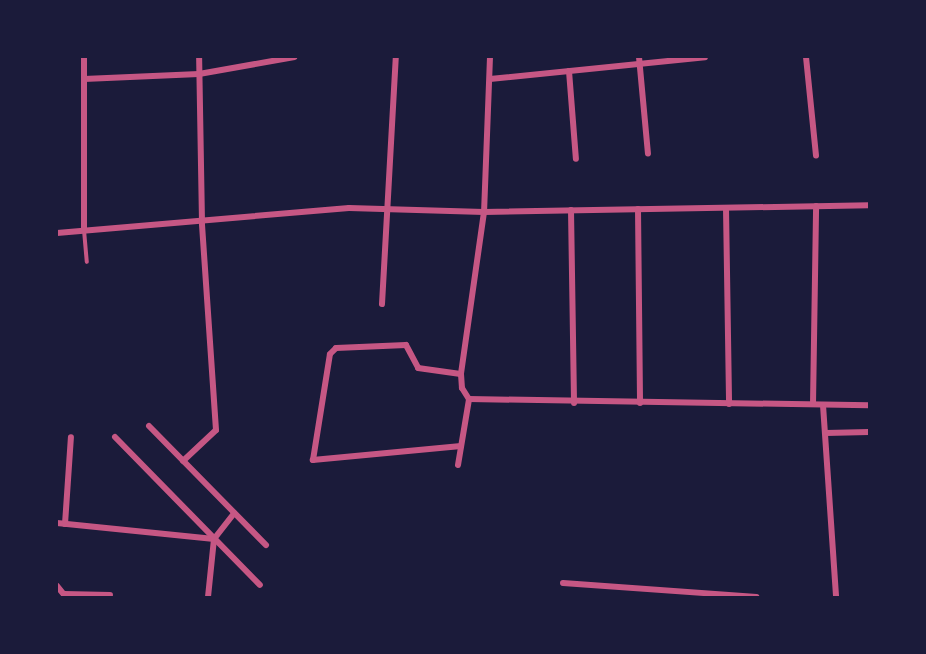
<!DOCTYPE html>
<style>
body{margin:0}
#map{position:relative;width:926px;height:654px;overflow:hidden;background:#1b1b3a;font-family:"Titillium Web",sans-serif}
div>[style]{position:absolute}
.service>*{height:4px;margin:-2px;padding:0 2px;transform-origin:2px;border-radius:2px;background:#c65784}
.minor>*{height:6px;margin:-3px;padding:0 3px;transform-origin:3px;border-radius:3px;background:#c65784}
span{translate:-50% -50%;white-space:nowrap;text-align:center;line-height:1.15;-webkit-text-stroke:4.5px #1b1b3a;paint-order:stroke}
.frame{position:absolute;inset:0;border:58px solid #1b1b3a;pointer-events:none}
</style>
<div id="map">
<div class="service">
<div style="left:84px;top:230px;width:32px;rotate:85deg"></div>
</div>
<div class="minor">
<div style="left:84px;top:57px;width:173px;rotate:90deg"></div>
<div style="left:490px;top:57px;width:155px;rotate:92.2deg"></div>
<div style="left:484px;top:212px;width:164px;rotate:98.1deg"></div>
<div style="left:461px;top:374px;width:14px;rotate:86deg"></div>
<div style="left:462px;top:388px;width:13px;rotate:58deg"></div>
<div style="left:469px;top:399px;width:400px;rotate:0.9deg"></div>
<div style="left:639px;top:57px;width:97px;rotate:84.7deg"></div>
<div style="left:806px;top:57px;width:99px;rotate:84.2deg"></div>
<div style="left:569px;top:71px;width:88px;rotate:85.5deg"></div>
<div style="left:84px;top:79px;width:115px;rotate:-2.5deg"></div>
<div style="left:199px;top:74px;width:97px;rotate:-10.1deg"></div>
<div style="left:490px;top:79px;width:216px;rotate:-5.8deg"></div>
<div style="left:726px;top:208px;width:196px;rotate:89.1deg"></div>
<div style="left:638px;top:209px;width:194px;rotate:89.4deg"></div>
<div style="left:571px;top:210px;width:193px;rotate:89.1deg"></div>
<div style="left:57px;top:233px;width:293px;rotate:-4.9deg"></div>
<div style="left:349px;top:208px;width:135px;rotate:1.7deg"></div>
<div style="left:484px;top:212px;width:385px;rotate:-1deg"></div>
<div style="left:382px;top:304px;width:247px;rotate:-86.8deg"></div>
<div style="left:813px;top:404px;width:198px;rotate:-89.1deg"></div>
<div style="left:823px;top:405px;width:192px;rotate:86.1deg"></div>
<div style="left:149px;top:426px;width:167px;rotate:45.5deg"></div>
<div style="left:826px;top:433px;width:43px;rotate:-1.3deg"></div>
<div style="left:115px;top:437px;width:207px;rotate:45.6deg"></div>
<div style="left:461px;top:446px;width:149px;rotate:174.6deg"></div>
<div style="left:313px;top:460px;width:107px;rotate:-80.9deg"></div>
<div style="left:330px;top:354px;width:8px;rotate:-45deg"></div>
<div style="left:336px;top:348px;width:70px;rotate:-2.5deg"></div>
<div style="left:406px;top:345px;width:26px;rotate:62deg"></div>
<div style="left:418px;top:368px;width:43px;rotate:7.9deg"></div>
<div style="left:183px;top:461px;width:45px;rotate:-43.2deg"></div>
<div style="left:216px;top:430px;width:208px;rotate:-93.9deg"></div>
<div style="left:202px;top:222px;width:165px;rotate:-91deg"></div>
<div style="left:458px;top:465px;width:67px;rotate:-80.5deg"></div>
<div style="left:57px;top:523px;width:158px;rotate:5.8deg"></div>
<div style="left:65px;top:524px;width:87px;rotate:-86.1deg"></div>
<div style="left:563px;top:583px;width:194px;rotate:4.1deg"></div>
<div style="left:57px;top:586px;width:14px;rotate:51deg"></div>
<div style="left:64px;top:594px;width:46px;rotate:1.2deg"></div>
<div style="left:208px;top:597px;width:58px;rotate:-84.1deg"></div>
<div style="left:214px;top:539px;width:33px;rotate:-52deg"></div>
</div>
<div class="frame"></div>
</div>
